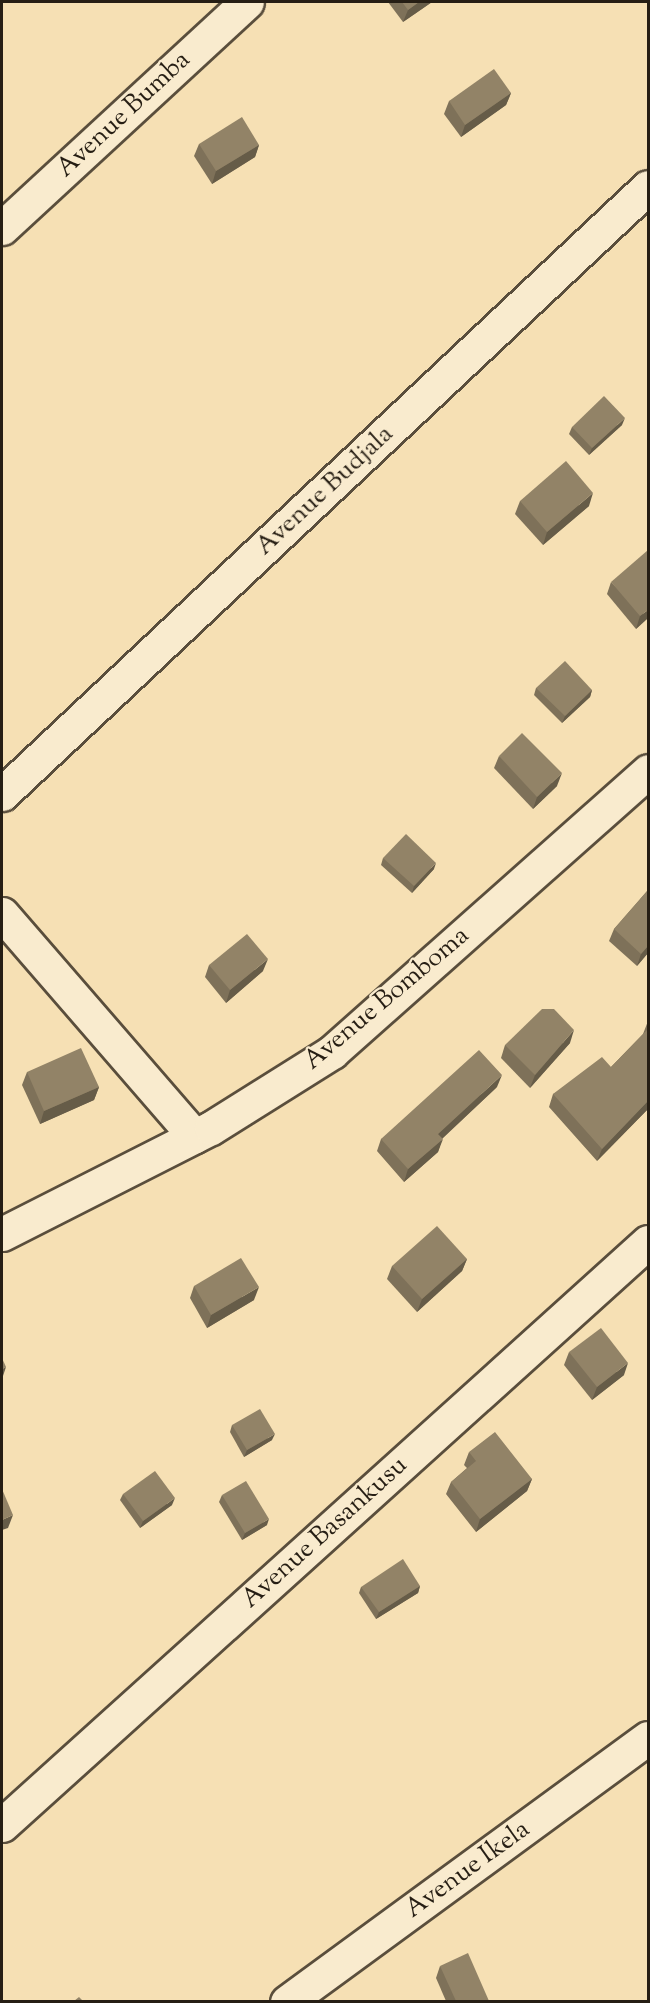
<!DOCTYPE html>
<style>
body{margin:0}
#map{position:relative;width:650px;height:2003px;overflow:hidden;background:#f6e0b4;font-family:"Sorts Mill Goudy",serif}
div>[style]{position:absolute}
.roads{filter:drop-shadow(2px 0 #5a4e3c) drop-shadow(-2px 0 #5a4e3c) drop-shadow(0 2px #5a4e3c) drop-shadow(0 -2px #5a4e3c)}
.minor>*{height:33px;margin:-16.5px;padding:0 16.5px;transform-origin:16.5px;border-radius:16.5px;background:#f9ebce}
.wall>*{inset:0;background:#7e7159}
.shaded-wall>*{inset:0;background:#665c48}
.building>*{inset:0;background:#928367}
span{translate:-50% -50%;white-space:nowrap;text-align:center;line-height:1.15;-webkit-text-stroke:4.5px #f9ebce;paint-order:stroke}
.street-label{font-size:26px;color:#261e14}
.frame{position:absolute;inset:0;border:3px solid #261e14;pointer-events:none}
</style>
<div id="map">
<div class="roads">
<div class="minor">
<div style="left:2px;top:228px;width:333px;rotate:-42.7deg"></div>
<div style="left:2px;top:794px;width:886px;rotate:-43.22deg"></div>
<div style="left:2px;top:914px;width:294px;rotate:49.1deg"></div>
<div style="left:2px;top:1234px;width:234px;rotate:-26.9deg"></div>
<div style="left:211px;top:1128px;width:143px;rotate:-32.1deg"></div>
<div style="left:332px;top:1052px;width:423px;rotate:-41.6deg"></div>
<div style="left:2px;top:1825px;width:870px;rotate:-42.07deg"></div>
<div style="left:287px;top:2002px;width:447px;rotate:-36.2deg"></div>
</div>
</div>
<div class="wall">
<div style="clip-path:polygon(388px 2px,432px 2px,403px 22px)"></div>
<div style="clip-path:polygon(511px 93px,506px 105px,461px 137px,444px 114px,449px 101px)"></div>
<div style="clip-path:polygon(199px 144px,259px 145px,255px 157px,212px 184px,194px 156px)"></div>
<div style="clip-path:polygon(622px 425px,589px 455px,569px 434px,572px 427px)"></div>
<div style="clip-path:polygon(520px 501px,589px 506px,543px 545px,515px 514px)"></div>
<div style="clip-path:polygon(611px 582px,648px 618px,636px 629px,607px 594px)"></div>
<div style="clip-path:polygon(536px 688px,592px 690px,590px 697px,562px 723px,534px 695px)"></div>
<div style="clip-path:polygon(499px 756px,557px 786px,533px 809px,494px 768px)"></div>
<div style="clip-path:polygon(383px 858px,434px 869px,412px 893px,381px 865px)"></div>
<div style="clip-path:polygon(648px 890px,648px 953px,637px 966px,609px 941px,614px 929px)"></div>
<div style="clip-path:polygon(209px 965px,263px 971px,226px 1003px,205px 977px)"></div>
<div style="clip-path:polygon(648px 1021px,648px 1109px,597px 1161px,549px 1107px,553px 1094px,611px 1067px,643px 1034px)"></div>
<div style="clip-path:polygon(570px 1043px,530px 1088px,501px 1058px,505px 1045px)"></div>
<div style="clip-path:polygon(27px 1072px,99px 1087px,94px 1100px,40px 1124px,22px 1085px)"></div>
<div style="clip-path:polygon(497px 1087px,442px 1139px,438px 1152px,404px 1182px,377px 1151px,381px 1139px)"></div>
<div style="clip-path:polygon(467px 1259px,462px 1271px,417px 1312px,387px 1279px,392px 1266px)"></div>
<div style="clip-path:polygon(194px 1286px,254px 1300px,207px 1328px,190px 1298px)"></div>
<div style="clip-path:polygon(569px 1352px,624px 1375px,592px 1400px,564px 1365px)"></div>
<div style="clip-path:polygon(232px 1425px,272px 1440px,244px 1457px,230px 1432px)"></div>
<div style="clip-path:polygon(469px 1452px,532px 1479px,527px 1491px,476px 1532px,446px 1494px,451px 1482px,467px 1468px,464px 1465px)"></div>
<div style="clip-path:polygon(123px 1494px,172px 1505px,140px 1528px,120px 1500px)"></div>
<div style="clip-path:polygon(222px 1495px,267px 1525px,242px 1540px,219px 1502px)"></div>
<div style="clip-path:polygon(420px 1586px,418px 1593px,376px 1619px,359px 1593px,361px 1587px)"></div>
<div style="clip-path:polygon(440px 1966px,489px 2001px,446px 2001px,436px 1978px)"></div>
</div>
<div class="shaded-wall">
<div style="clip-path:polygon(419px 2px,432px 2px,403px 22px,408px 10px)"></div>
<div style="clip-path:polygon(511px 93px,506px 105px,461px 137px,465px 125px)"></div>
<div style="clip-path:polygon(259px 145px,255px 157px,212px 184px,216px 171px)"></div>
<div style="clip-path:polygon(625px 418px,622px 425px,589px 455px,592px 448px)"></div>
<div style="clip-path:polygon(593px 493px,589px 506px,543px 545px,547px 532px)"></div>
<div style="clip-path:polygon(648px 610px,648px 618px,636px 629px,640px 616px)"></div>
<div style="clip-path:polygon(592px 690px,590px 697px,562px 723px,565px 716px)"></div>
<div style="clip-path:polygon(562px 773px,557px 786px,533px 809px,537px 797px)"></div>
<div style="clip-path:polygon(436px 863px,434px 869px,412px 893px,414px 886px)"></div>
<div style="clip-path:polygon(648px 946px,648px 953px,637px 966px,641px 954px)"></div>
<div style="clip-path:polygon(268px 959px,263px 971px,226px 1003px,230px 990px)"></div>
<div style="clip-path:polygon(574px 1030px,570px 1043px,530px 1088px,535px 1075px)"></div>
<div style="clip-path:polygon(502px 1075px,497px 1087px,433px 1147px,438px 1134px)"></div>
<div style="clip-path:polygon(99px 1087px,94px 1100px,40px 1124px,44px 1111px)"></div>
<div style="clip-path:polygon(648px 1101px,648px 1109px,597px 1161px,602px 1149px)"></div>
<div style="clip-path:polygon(443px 1139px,438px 1152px,404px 1182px,408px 1169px)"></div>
<div style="clip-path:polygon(467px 1259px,462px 1271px,417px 1312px,422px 1299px)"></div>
<div style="clip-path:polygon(259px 1287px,254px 1300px,207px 1328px,211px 1315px)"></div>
<div style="clip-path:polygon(628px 1363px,624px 1375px,592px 1400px,597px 1387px)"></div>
<div style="clip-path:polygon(6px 1367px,2px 1379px,2px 1369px)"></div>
<div style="clip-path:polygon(275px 1434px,272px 1440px,244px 1457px,247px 1450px)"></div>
<div style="clip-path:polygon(532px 1479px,527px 1491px,476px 1532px,480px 1519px)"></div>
<div style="clip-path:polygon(175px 1498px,172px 1505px,140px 1528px,143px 1521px)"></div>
<div style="clip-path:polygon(13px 1515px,8px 1528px,2px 1530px,2px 1520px)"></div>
<div style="clip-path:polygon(269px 1519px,267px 1525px,242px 1540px,245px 1533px)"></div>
<div style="clip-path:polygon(420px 1586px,418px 1593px,376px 1619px,379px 1612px)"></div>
</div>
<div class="building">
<div style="clip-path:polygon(402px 2px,419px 2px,408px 10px)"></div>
<div style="clip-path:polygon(494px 69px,511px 93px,465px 125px,449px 101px)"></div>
<div style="clip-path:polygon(242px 117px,259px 145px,216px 171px,199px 144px)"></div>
<div style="clip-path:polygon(604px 396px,625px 418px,592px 448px,572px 427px)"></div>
<div style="clip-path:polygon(566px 461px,593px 493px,547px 532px,520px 501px)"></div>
<div style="clip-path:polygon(648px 550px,648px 610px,640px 616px,611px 582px)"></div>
<div style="clip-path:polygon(565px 661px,592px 690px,565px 716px,536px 688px)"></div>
<div style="clip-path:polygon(522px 733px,562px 773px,537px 797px,499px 756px)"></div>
<div style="clip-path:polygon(406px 834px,436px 863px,414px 886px,383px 858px)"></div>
<div style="clip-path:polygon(648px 890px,648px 946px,641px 954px,614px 929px)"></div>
<div style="clip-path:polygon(247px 934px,268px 959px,230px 990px,209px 965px)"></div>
<div style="clip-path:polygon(542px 1009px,554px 1009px,574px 1030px,535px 1075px,505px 1045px)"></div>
<div style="clip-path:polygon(648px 1029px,648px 1101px,602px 1149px,553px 1094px,602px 1057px,611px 1067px)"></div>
<div style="clip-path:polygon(81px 1048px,99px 1087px,44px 1111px,27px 1072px)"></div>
<div style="clip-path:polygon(479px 1050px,502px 1075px,438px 1134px,443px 1139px,408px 1169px,381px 1139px)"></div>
<div style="clip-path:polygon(437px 1226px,467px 1259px,422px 1299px,392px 1266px)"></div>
<div style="clip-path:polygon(241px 1258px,259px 1287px,211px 1315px,194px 1286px)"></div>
<div style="clip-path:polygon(601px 1328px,628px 1363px,597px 1387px,569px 1352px)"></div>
<div style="clip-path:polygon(2px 1358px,6px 1367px,2px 1369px)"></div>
<div style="clip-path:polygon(260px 1409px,275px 1434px,247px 1450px,232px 1425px)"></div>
<div style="clip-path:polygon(495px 1432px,532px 1479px,480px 1519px,451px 1482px,476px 1461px,469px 1452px)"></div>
<div style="clip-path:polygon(155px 1471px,175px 1498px,143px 1521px,123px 1494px)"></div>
<div style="clip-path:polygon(246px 1481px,269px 1519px,245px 1533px,222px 1495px)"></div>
<div style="clip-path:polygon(2px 1489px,13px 1515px,2px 1520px)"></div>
<div style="clip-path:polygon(403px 1559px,420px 1586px,379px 1612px,361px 1587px)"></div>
<div style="clip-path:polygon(468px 1953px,489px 2001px,456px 2001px,440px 1966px)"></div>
<div style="clip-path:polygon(79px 1997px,83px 2001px,74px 2001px)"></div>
</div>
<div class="street-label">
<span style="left:124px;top:115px;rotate:-43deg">Avenue Bumba</span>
<span style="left:325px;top:491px;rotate:-43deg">Avenue Budjala</span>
<span style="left:387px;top:999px;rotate:-40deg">Avenue Bomboma</span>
<span style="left:325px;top:1533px;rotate:-42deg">Avenue Basankusu</span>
<span style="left:468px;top:1870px;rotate:-36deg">Avenue Ikela</span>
</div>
<div class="frame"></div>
</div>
